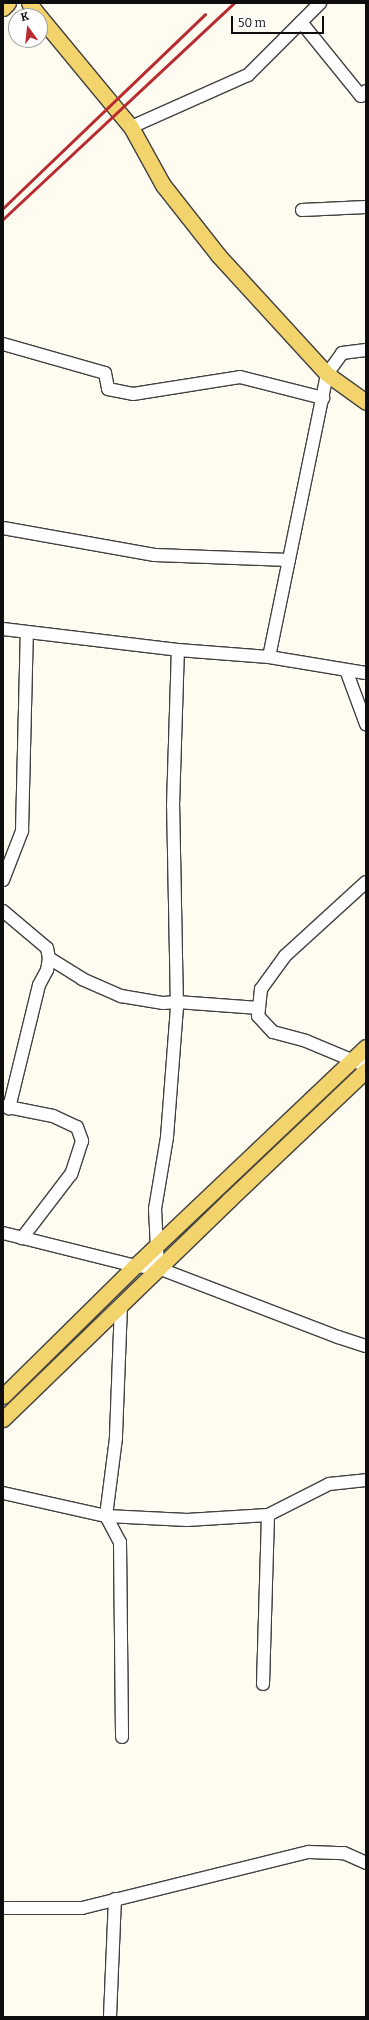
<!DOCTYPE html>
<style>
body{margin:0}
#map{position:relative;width:369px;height:2020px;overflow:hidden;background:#fefcf0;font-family:Bitter,serif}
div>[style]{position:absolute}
.roads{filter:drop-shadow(1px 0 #414141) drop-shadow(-1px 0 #414141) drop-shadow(0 1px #414141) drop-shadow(0 -1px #414141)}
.minor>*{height:12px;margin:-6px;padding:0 6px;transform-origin:6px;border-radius:6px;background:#fff}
.major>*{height:15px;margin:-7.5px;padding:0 7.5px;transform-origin:7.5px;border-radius:7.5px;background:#f3d36b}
.rail>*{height:3px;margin:-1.5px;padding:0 1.5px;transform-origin:1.5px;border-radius:1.5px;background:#ba2b31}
span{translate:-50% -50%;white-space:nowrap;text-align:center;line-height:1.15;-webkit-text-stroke:4px #fff;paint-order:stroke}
.frame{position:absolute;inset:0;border:4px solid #0e0e0e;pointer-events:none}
.north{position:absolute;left:8px;top:8px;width:40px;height:40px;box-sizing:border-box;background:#fff;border:1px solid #9f9f9f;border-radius:50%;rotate:345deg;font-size:11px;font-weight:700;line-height:16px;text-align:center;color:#0e0e0e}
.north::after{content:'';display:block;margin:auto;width:14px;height:18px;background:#ba2b31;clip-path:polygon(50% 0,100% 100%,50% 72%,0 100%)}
.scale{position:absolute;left:231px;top:16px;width:93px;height:18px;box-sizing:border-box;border:2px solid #0e0e0e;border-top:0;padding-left:5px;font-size:12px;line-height:14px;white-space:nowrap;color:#0e0e0e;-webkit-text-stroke:3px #fff;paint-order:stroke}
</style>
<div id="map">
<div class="roads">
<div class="minor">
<div style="left:301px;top:22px;width:95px;rotate:51deg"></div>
<div style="left:361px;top:96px;width:7px;rotate:-45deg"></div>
<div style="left:131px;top:127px;width:128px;rotate:-24deg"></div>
<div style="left:248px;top:75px;width:102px;rotate:-45deg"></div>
<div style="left:302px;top:210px;width:64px;rotate:-2.7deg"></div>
<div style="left:3px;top:344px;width:106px;rotate:15.9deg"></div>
<div style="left:105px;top:373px;width:16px;rotate:79deg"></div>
<div style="left:108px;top:389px;width:25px;rotate:11deg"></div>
<div style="left:133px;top:394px;width:108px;rotate:-9deg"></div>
<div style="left:240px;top:377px;width:86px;rotate:14.2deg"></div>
<div style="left:3px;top:528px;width:154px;rotate:10.1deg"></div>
<div style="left:155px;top:555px;width:134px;rotate:2.1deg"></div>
<div style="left:3px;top:629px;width:176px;rotate:6.8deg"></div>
<div style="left:178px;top:650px;width:91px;rotate:4.4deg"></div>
<div style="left:269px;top:657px;width:98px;rotate:9.4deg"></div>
<div style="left:269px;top:657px;width:289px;rotate:-78.4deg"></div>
<div style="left:327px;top:374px;width:26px;rotate:-54deg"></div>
<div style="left:342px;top:353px;width:24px;rotate:-7deg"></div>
<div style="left:346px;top:670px;width:58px;rotate:69.7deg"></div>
<div style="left:3px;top:880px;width:53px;rotate:-68.8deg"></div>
<div style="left:22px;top:831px;width:199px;rotate:-88.6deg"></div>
<div style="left:366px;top:882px;width:110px;rotate:137.6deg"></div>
<div style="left:285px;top:956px;width:41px;rotate:126deg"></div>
<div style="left:261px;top:989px;width:27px;rotate:96deg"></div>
<div style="left:258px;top:1016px;width:22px;rotate:47deg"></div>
<div style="left:273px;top:1032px;width:34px;rotate:15deg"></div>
<div style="left:306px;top:1041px;width:65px;rotate:22.6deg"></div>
<div style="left:3px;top:911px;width:57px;rotate:40.1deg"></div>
<div style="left:47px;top:948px;width:10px;rotate:79deg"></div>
<div style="left:49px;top:958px;width:12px;rotate:99deg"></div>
<div style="left:47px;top:970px;width:17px;rotate:118deg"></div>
<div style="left:39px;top:985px;width:127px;rotate:103.7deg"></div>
<div style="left:49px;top:958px;width:39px;rotate:32deg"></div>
<div style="left:82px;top:979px;width:43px;rotate:23.6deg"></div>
<div style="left:121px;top:996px;width:43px;rotate:9.5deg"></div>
<div style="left:163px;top:1003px;width:14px;rotate:-4deg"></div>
<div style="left:177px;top:1002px;width:82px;rotate:4.2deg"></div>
<div style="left:3px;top:1106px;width:51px;rotate:11.3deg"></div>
<div style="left:53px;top:1116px;width:26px;rotate:25deg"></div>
<div style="left:77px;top:1127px;width:15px;rotate:70deg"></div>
<div style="left:82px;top:1141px;width:35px;rotate:108deg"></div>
<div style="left:71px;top:1174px;width:81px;rotate:127.4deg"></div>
<div style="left:3px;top:1233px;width:136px;rotate:14deg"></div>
<div style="left:135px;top:1266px;width:23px;rotate:5deg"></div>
<div style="left:158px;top:1268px;width:193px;rotate:21deg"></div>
<div style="left:338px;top:1337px;width:29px;rotate:18deg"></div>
<div style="left:158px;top:1268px;width:59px;rotate:-92.9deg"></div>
<div style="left:155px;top:1209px;width:73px;rotate:-80.5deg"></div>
<div style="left:167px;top:1137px;width:129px;rotate:-85.6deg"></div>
<div style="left:177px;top:1008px;width:202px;rotate:-91.1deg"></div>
<div style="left:173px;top:806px;width:156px;rotate:-88.2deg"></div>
<div style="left:121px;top:1305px;width:133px;rotate:92.2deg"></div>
<div style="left:116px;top:1438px;width:79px;rotate:97.3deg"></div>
<div style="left:106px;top:1516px;width:30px;rotate:62deg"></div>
<div style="left:120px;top:1542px;width:195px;rotate:89.4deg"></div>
<div style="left:3px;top:1493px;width:106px;rotate:12.6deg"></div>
<div style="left:106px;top:1516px;width:81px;rotate:2.8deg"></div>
<div style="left:187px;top:1520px;width:81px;rotate:-3.5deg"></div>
<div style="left:268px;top:1515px;width:68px;rotate:-26.9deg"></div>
<div style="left:329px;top:1484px;width:37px;rotate:-6deg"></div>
<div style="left:263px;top:1684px;width:169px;rotate:-88.3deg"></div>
<div style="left:3px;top:1908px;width:79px"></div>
<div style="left:82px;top:1908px;width:234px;rotate:-13.9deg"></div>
<div style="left:309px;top:1852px;width:35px;rotate:2deg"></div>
<div style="left:344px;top:1853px;width:24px;rotate:24deg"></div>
<div style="left:110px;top:2017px;width:118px;rotate:-87.6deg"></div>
</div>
<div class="major">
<div style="left:29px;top:3px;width:16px;rotate:52deg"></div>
<div style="left:3px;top:8px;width:7px;rotate:-45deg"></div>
<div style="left:40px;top:17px;width:143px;rotate:50.4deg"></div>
<div style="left:131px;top:127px;width:66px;rotate:61.1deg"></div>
<div style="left:163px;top:185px;width:89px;rotate:51.8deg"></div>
<div style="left:218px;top:255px;width:161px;rotate:47.5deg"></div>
<div style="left:327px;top:374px;width:48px;rotate:35.7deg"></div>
<div style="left:3px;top:1396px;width:185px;rotate:-44.6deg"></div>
<div style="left:135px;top:1266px;width:318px;rotate:-43.5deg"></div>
<div style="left:3px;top:1419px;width:315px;rotate:-44.1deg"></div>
<div style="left:229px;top:1200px;width:189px;rotate:-43.5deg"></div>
</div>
</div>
<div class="rail">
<div style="left:3px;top:208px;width:280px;rotate:-43.8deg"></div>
<div style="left:3px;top:219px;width:316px;rotate:-43.1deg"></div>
</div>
<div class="frame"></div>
<div class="north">K</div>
<div class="scale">50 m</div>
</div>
